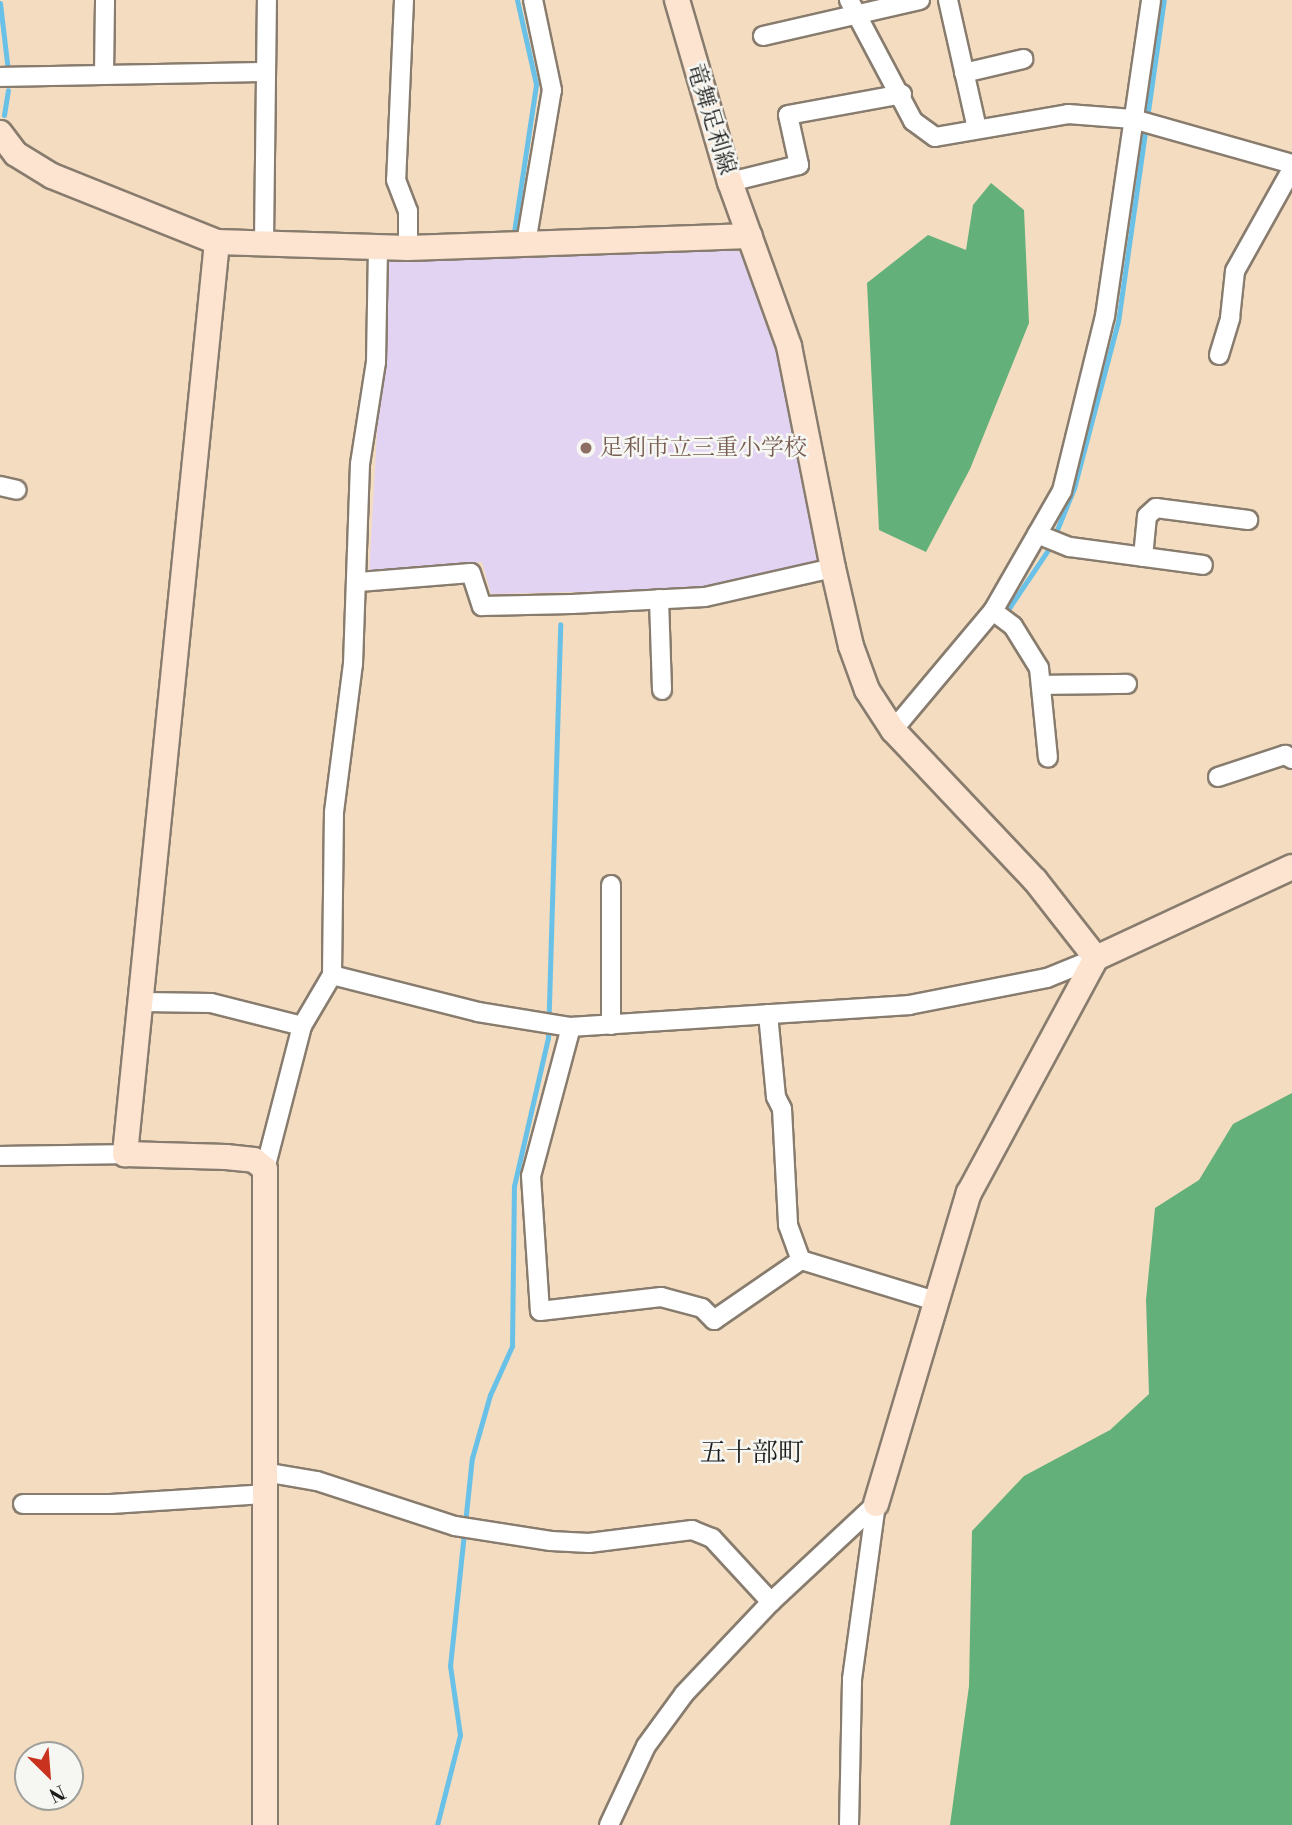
<!DOCTYPE html>
<meta charset="utf-8">
<style>
body{margin:0}
#map{position:relative;width:1292px;height:1825px;overflow:hidden;background:#f3dcbf;font-family:"Libre Bodoni","Noto Serif JP",serif}
div>[style]{position:absolute}
.built>*{inset:0;background:#e3d3f2}
.forest>*{inset:0;background:#64b07a}
.stream>*{height:5px;margin:-2.5px;padding:0 2.5px;transform-origin:2.5px;border-radius:2.5px;background:#6ac1e7}
.roads{filter:drop-shadow(2px 0 #887c6e) drop-shadow(-2px 0 #887c6e) drop-shadow(0 2px #887c6e) drop-shadow(0 -2px #887c6e)}
.street>*{height:18px;margin:-9px;padding:0 9px;transform-origin:9px;border-radius:9px;background:#fff}
.secondary>*{height:24px;margin:-12px;padding:0 12px;transform-origin:12px;border-radius:12px;background:#fde4d1}
.dots>*{width:19px;height:19px;translate:-50% -50%;box-sizing:border-box;border:4px solid #f6f6f2;border-radius:50%}
span{translate:-50% -50%;white-space:nowrap;text-align:center;line-height:1.15;-webkit-text-stroke:5px #f6f6f2;paint-order:stroke}
.street-label{font-size:23px;color:#1c1c1c}
.education-label{font-size:23px;color:#785e54}
.left{translate:0 -50%;text-align:left}
.quarter-label{font-size:26px;color:#1c1c1c}
.north{position:absolute;left:14px;top:1741px;width:70px;height:70px;box-sizing:border-box;background:#f6f6f2;border:2px solid #9f9f9c;border-radius:50%;rotate:155deg;font-size:19px;font-weight:700;line-height:28px;text-align:center;color:#1c1c1c}
.north::after{content:'';display:block;margin:auto;width:24px;height:32px;background:#c8321e;clip-path:polygon(50% 0,100% 100%,50% 72%,0 100%)}
</style>
<div id="map">
<div class="built">
<div style="clip-path:polygon(720px 247px,740px 252px,772px 333px,820px 563px,708px 589px,491px 594px,482px 562px,369px 575px,387px 255px)"></div>
</div>
<div class="forest">
<div style="clip-path:polygon(991px 183px,1024px 210px,1029px 323px,970px 469px,926px 552px,879px 530px,867px 283px,928px 235px,966px 250px,973px 205px)"></div>
<div style="clip-path:polygon(1292px 1093px,1292px 1825px,950px 1825px,969px 1686px,972px 1531px,1024px 1476px,1110px 1430px,1149px 1394px,1146px 1300px,1155px 1208px,1199px 1180px,1233px 1124px)"></div>
</div>
<div class="stream">
<div style="left:0;top:3px;width:68px;rotate:83.3deg"></div>
<div style="left:4px;top:115px;width:25px;rotate:-81deg"></div>
<div style="left:514px;top:232px;width:150px;rotate:-81.5deg"></div>
<div style="left:536px;top:84px;width:86px;rotate:-102.7deg"></div>
<div style="left:1009px;top:608px;width:73px;rotate:-56.1deg"></div>
<div style="left:1050px;top:547px;width:64px;rotate:-67.9deg"></div>
<div style="left:1074px;top:488px;width:172px;rotate:-75.2deg"></div>
<div style="left:1118px;top:322px;width:325px;rotate:-81.9deg"></div>
<div style="left:437px;top:1825px;width:93px;rotate:-75.7deg"></div>
<div style="left:460px;top:1735px;width:70px;rotate:-98.2deg"></div>
<div style="left:450px;top:1666px;width:209px;rotate:-84deg"></div>
<div style="left:472px;top:1458px;width:66px;rotate:-74.1deg"></div>
<div style="left:490px;top:1395px;width:54px;rotate:-65.8deg"></div>
<div style="left:512px;top:1346px;width:160px;rotate:-89.3deg"></div>
<div style="left:514px;top:1186px;width:152px;rotate:-77.1deg"></div>
<div style="left:548px;top:1038px;width:414px;rotate:-88.3deg"></div>
</div>
<div class="roads">
<div class="street">
<div style="left:404px;top:0;width:180px;rotate:92.5deg"></div>
<div style="left:396px;top:180px;width:33px;rotate:69deg"></div>
<div style="left:408px;top:211px;width:37px;rotate:90deg"></div>
<div style="left:849px;top:0;width:137px;rotate:62.1deg"></div>
<div style="left:913px;top:121px;width:27px;rotate:36deg"></div>
<div style="left:935px;top:137px;width:135px;rotate:-9.8deg"></div>
<div style="left:1068px;top:114px;width:65px;rotate:4.4deg"></div>
<div style="left:1133px;top:119px;width:165px;rotate:15.8deg"></div>
<div style="left:948px;top:0;width:132px;rotate:77.3deg"></div>
<div style="left:763px;top:36px;width:161px;rotate:-12.9deg"></div>
<div style="left:964px;top:73px;width:61px;rotate:-13.3deg"></div>
<div style="left:104px;top:74px;width:74px;rotate:-89.2deg"></div>
<div style="left:0;top:77px;width:266px;rotate:-1.1deg"></div>
<div style="left:730px;top:182px;width:71px;rotate:-13.8deg"></div>
<div style="left:799px;top:165px;width:51px;rotate:-102.4deg"></div>
<div style="left:788px;top:115px;width:116px;rotate:-10.4deg"></div>
<div style="left:264px;top:241px;width:241px;rotate:-89.3deg"></div>
<div style="left:526px;top:243px;width:155px;rotate:-80.4deg"></div>
<div style="left:552px;top:90px;width:92px;rotate:-101.9deg"></div>
<div style="left:1219px;top:355px;width:39px;rotate:-73deg"></div>
<div style="left:1230px;top:318px;width:47px;rotate:-83.9deg"></div>
<div style="left:1235px;top:271px;width:117px;rotate:-60.8deg"></div>
<div style="left:0;top:486px;width:17px;rotate:13deg"></div>
<div style="left:1037px;top:534px;width:35px;rotate:22deg"></div>
<div style="left:1070px;top:547px;width:134px;rotate:7.7deg"></div>
<div style="left:1143px;top:557px;width:41px;rotate:-84.4deg"></div>
<div style="left:1147px;top:516px;width:12px;rotate:-42deg"></div>
<div style="left:1156px;top:508px;width:93px;rotate:7.4deg"></div>
<div style="left:359px;top:582px;width:112px;rotate:-4.6deg"></div>
<div style="left:471px;top:573px;width:35px;rotate:72deg"></div>
<div style="left:482px;top:606px;width:90px;rotate:-1.3deg"></div>
<div style="left:572px;top:604px;width:133px;rotate:-3deg"></div>
<div style="left:705px;top:597px;width:131px;rotate:-12.8deg"></div>
<div style="left:659px;top:599px;width:91px;rotate:88.1deg"></div>
<div style="left:993px;top:611px;width:25px;rotate:37deg"></div>
<div style="left:1013px;top:626px;width:49px;rotate:58.2deg"></div>
<div style="left:1039px;top:668px;width:90px;rotate:84.3deg"></div>
<div style="left:1043px;top:685px;width:84px;rotate:-0.7deg"></div>
<div style="left:893px;top:730px;width:155px;rotate:-50deg"></div>
<div style="left:993px;top:611px;width:138px;rotate:-60.1deg"></div>
<div style="left:1062px;top:491px;width:180px;rotate:-76.2deg"></div>
<div style="left:1105px;top:316px;width:319px;rotate:-81.7deg"></div>
<div style="left:1218px;top:777px;width:71px;rotate:-18.2deg"></div>
<div style="left:1285px;top:755px;width:8px;rotate:30deg"></div>
<div style="left:611px;top:885px;width:140px;rotate:90deg"></div>
<div style="left:332px;top:975px;width:151px;rotate:14.2deg"></div>
<div style="left:478px;top:1012px;width:94px;rotate:9.2deg"></div>
<div style="left:571px;top:1027px;width:339px;rotate:-3.7deg"></div>
<div style="left:909px;top:1005px;width:141px;rotate:-11.1deg"></div>
<div style="left:1047px;top:978px;width:53px;rotate:-22.2deg"></div>
<div style="left:143px;top:1002px;width:68px;rotate:0.8deg"></div>
<div style="left:211px;top:1003px;width:94px;rotate:14.2deg"></div>
<div style="left:768px;top:1014px;width:83px;rotate:84.5deg"></div>
<div style="left:776px;top:1097px;width:13px;rotate:63deg"></div>
<div style="left:782px;top:1109px;width:116px;rotate:87deg"></div>
<div style="left:788px;top:1225px;width:37px;rotate:70deg"></div>
<div style="left:571px;top:1027px;width:154px;rotate:105deg"></div>
<div style="left:531px;top:1176px;width:135px;rotate:86.2deg"></div>
<div style="left:540px;top:1311px;width:122px;rotate:-6.6deg"></div>
<div style="left:661px;top:1297px;width:42px;rotate:15deg"></div>
<div style="left:702px;top:1308px;width:17px;rotate:45deg"></div>
<div style="left:714px;top:1320px;width:106px;rotate:-34.6deg"></div>
<div style="left:0;top:1156px;width:125px;rotate:-0.9deg"></div>
<div style="left:265px;top:1169px;width:148px;rotate:-75.5deg"></div>
<div style="left:302px;top:1026px;width:59px;rotate:-59.5deg"></div>
<div style="left:332px;top:975px;width:163px;rotate:-89.3deg"></div>
<div style="left:334px;top:812px;width:149px;rotate:-82.7deg"></div>
<div style="left:353px;top:664px;width:200px;rotate:-88deg"></div>
<div style="left:360px;top:464px;width:103px;rotate:-81.1deg"></div>
<div style="left:376px;top:362px;width:117px;rotate:-89deg"></div>
<div style="left:801px;top:1260px;width:140px;rotate:17deg"></div>
<div style="left:264px;top:1472px;width:54px;rotate:9.6deg"></div>
<div style="left:317px;top:1481px;width:145px;rotate:18.1deg"></div>
<div style="left:455px;top:1526px;width:97px;rotate:8.9deg"></div>
<div style="left:551px;top:1541px;width:38px;rotate:3deg"></div>
<div style="left:589px;top:1543px;width:104px;rotate:-7.2deg"></div>
<div style="left:692px;top:1530px;width:22px;rotate:22deg"></div>
<div style="left:712px;top:1538px;width:87px;rotate:47.3deg"></div>
<div style="left:23px;top:1504px;width:88px"></div>
<div style="left:111px;top:1504px;width:153px;rotate:-3.7deg"></div>
<div style="left:609px;top:1825px;width:87px;rotate:-64.9deg"></div>
<div style="left:646px;top:1746px;width:64px;rotate:-53.8deg"></div>
<div style="left:684px;top:1694px;width:127px;rotate:-46.6deg"></div>
<div style="left:771px;top:1602px;width:144px;rotate:-43deg"></div>
<div style="left:849px;top:1825px;width:146px;rotate:-88.8deg"></div>
<div style="left:852px;top:1679px;width:177px;rotate:-82.2deg"></div>
</div>
<div class="secondary">
<div style="left:677px;top:0;width:190px;rotate:73.8deg"></div>
<div style="left:730px;top:182px;width:174px;rotate:70.2deg"></div>
<div style="left:789px;top:346px;width:226px;rotate:78.8deg"></div>
<div style="left:833px;top:568px;width:80px;rotate:77deg"></div>
<div style="left:851px;top:646px;width:47px;rotate:70deg"></div>
<div style="left:867px;top:690px;width:48px;rotate:57deg"></div>
<div style="left:893px;top:730px;width:207px;rotate:46.6deg"></div>
<div style="left:1035px;top:880px;width:99px;rotate:52deg"></div>
<div style="left:0;top:133px;width:26px;rotate:53deg"></div>
<div style="left:16px;top:154px;width:42px;rotate:31.4deg"></div>
<div style="left:52px;top:176px;width:178px;rotate:21.8deg"></div>
<div style="left:217px;top:242px;width:191px;rotate:1.8deg"></div>
<div style="left:408px;top:248px;width:342px;rotate:-2deg"></div>
<div style="left:217px;top:242px;width:917px;rotate:95.76deg"></div>
<div style="left:125px;top:1154px;width:101px;rotate:1.7deg"></div>
<div style="left:226px;top:1157px;width:28px;rotate:6deg"></div>
<div style="left:254px;top:1160px;width:14px;rotate:39deg"></div>
<div style="left:265px;top:1169px;width:656px;rotate:90deg"></div>
<div style="left:876px;top:1504px;width:325px;rotate:-73.4deg"></div>
<div style="left:969px;top:1193px;width:267px;rotate:-61.6deg"></div>
<div style="left:1096px;top:958px;width:216px;rotate:-24.9deg"></div>
</div>
</div>
<div class="dots">
<div style="left:586px;top:448px;background:#8d6e63"></div>
</div>
<div class="street-label">
<span style="left:711px;top:119px;rotate:73deg">竜舞足利線</span>
</div>
<div class="education-label">
<span class="left" style="left:600px;top:448px">足利市立三重小学校</span>
</div>
<div class="quarter-label">
<span style="left:752px;top:1454px">五十部町</span>
</div>
<div class="north">N</div>
</div>
